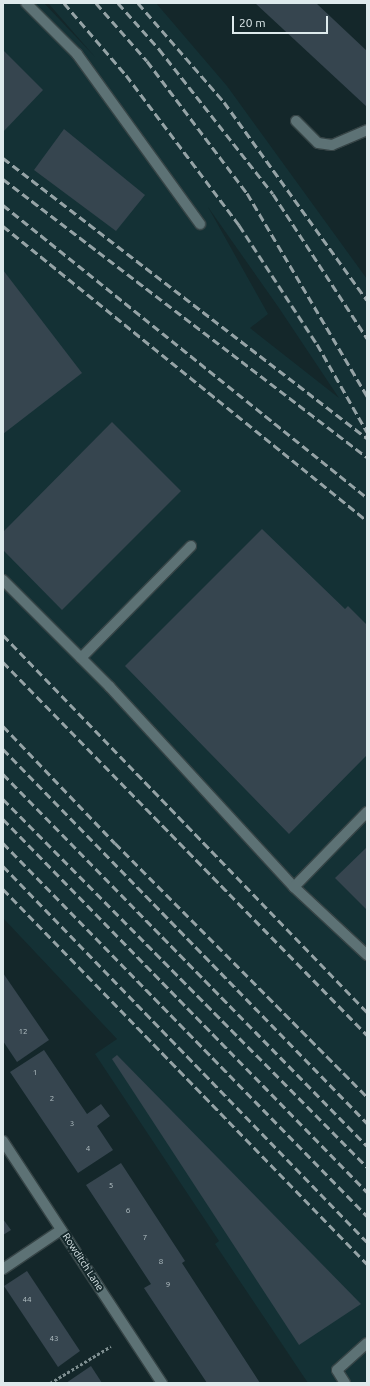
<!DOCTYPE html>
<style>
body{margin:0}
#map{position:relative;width:370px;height:1386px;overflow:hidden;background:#14272a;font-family:Ubuntu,sans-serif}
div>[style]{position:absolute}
.built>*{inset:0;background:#143135}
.building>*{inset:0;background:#36454f}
.path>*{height:2.5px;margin-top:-1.25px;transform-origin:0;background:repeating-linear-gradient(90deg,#7e8e90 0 3px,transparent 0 5px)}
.roads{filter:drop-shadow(1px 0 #364446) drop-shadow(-1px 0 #364446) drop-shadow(0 1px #364446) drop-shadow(0 -1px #364446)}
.lane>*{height:10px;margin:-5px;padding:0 5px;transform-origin:5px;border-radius:5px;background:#5d7275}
.street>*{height:10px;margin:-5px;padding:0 5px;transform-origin:5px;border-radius:5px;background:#5d7275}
.rail>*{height:3px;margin-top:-1.5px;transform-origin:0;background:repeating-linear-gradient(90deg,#95a3a6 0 8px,transparent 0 12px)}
span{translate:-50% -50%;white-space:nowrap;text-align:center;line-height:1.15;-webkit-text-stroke:4px #14272a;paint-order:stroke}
.number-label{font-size:8px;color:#b4c1c5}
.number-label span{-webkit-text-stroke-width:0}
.street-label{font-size:10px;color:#deeaec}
.frame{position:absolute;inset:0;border:4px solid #deeaec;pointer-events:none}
.scale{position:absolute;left:232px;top:16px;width:96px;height:18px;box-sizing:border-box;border:2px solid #deeaec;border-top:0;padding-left:5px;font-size:12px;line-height:14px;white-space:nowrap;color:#deeaec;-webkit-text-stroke:3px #14272a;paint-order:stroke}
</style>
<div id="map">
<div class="built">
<div style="clip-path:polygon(evenodd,3px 3px,44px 3px,95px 57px,48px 3px,156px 3px,227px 86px,367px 279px,367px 1383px,308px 1383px,215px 1244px,219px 1241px,95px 1054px,117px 1039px,3px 918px,3px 3px,208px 207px,279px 308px,339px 398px,250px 328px,268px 314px,208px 207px)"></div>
</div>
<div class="building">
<div style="clip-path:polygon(255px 3px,316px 3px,367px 51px,367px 107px)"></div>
<div style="clip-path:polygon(3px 50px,43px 90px,3px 132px)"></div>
<div style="clip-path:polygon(64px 129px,145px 195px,116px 231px,34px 170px)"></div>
<div style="clip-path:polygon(3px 270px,82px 373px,3px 434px)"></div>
<div style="clip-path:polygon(112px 422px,181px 491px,62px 610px,3px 550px,3px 532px)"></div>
<div style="clip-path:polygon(262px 529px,345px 609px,348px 606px,367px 625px,367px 755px,289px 834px,125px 666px)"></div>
<div style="clip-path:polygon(367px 847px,367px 910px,335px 878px)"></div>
<div style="clip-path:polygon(3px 973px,49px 1040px,17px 1062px,3px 1041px)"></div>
<div style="clip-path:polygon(44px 1050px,87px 1114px,101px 1104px,110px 1116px,97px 1126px,113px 1150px,78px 1173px,10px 1072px)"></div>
<div style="clip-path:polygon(117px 1055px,361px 1304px,299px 1345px,112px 1059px)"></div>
<div style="clip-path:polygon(121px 1163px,185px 1261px,182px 1263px,260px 1383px,207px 1383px,144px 1288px,151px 1284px,86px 1185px)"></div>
<div style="clip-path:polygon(3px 1219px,11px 1230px,3px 1235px)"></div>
<div style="clip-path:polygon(27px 1271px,80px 1351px,58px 1367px,4px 1286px)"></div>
<div style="clip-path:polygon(91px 1366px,102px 1383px,66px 1383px)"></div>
</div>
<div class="path">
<div style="left:50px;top:1383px;width:71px;rotate:-31.2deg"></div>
</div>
<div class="roads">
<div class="lane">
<div style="left:26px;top:3px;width:72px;rotate:45deg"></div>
<div style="left:77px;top:54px;width:210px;rotate:54.1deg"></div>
<div style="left:296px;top:121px;width:31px;rotate:45deg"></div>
<div style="left:318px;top:143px;width:14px;rotate:8deg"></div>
<div style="left:332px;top:145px;width:38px;rotate:-23deg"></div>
<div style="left:3px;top:580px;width:151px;rotate:45deg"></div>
<div style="left:110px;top:687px;width:272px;rotate:47.4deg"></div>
<div style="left:294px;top:887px;width:100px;rotate:43deg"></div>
<div style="left:81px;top:658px;width:157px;rotate:-45.5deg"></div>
<div style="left:294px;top:887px;width:105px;rotate:-45.8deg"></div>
<div style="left:3px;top:1269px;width:70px;rotate:-33.9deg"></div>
<div style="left:345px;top:1383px;width:15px;rotate:-122deg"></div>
<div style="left:337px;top:1370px;width:40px;rotate:-42deg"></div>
</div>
<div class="street">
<div style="left:3px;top:1141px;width:290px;rotate:56.7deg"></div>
</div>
</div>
<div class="rail">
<div style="left:64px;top:3px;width:95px;rotate:49.3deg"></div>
<div style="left:126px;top:75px;width:188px;rotate:53deg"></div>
<div style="left:239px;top:225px;width:142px;rotate:56.8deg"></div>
<div style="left:317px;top:344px;width:101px;rotate:60.4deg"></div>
<div style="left:96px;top:3px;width:77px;rotate:48.7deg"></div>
<div style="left:147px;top:61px;width:166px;rotate:52.9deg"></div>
<div style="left:247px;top:193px;width:236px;rotate:59.4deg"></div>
<div style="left:118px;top:3px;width:62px;rotate:48.3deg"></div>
<div style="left:159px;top:49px;width:184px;rotate:51.8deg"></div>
<div style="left:273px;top:194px;width:172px;rotate:56.9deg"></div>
<div style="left:138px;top:3px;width:131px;rotate:49deg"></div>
<div style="left:224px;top:102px;width:244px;rotate:54.2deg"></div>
<div style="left:3px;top:158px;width:459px;rotate:37.6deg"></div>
<div style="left:3px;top:179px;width:458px;rotate:37.4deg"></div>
<div style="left:3px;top:205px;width:467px;rotate:38.8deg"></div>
<div style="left:3px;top:226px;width:469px;rotate:39deg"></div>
<div style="left:3px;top:635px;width:524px;rotate:46.01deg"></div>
<div style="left:3px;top:662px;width:521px;rotate:45.7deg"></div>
<div style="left:3px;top:726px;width:162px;rotate:46.3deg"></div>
<div style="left:115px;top:843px;width:358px;rotate:45.2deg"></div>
<div style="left:3px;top:749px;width:522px;rotate:45.78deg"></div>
<div style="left:3px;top:774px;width:520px;rotate:45.62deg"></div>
<div style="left:3px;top:799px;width:518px;rotate:45.31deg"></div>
<div style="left:3px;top:819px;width:521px;rotate:45.7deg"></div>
<div style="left:3px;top:843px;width:521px;rotate:45.7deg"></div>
<div style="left:3px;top:866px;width:523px;rotate:45.93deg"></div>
<div style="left:3px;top:889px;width:523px;rotate:45.85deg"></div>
</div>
<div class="number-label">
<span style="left:23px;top:1032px">12</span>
<span style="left:35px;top:1073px">1</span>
<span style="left:52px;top:1099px">2</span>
<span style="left:72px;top:1124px">3</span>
<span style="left:88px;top:1149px">4</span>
<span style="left:111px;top:1186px">5</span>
<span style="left:128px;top:1211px">6</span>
<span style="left:145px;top:1238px">7</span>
<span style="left:161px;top:1262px">8</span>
<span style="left:168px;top:1285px">9</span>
<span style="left:27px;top:1300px">44</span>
<span style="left:54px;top:1339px">43</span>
</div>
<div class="street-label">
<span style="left:83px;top:1262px;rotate:57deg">Rowditch Lane</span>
</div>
<div class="frame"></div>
<div class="scale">20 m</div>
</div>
